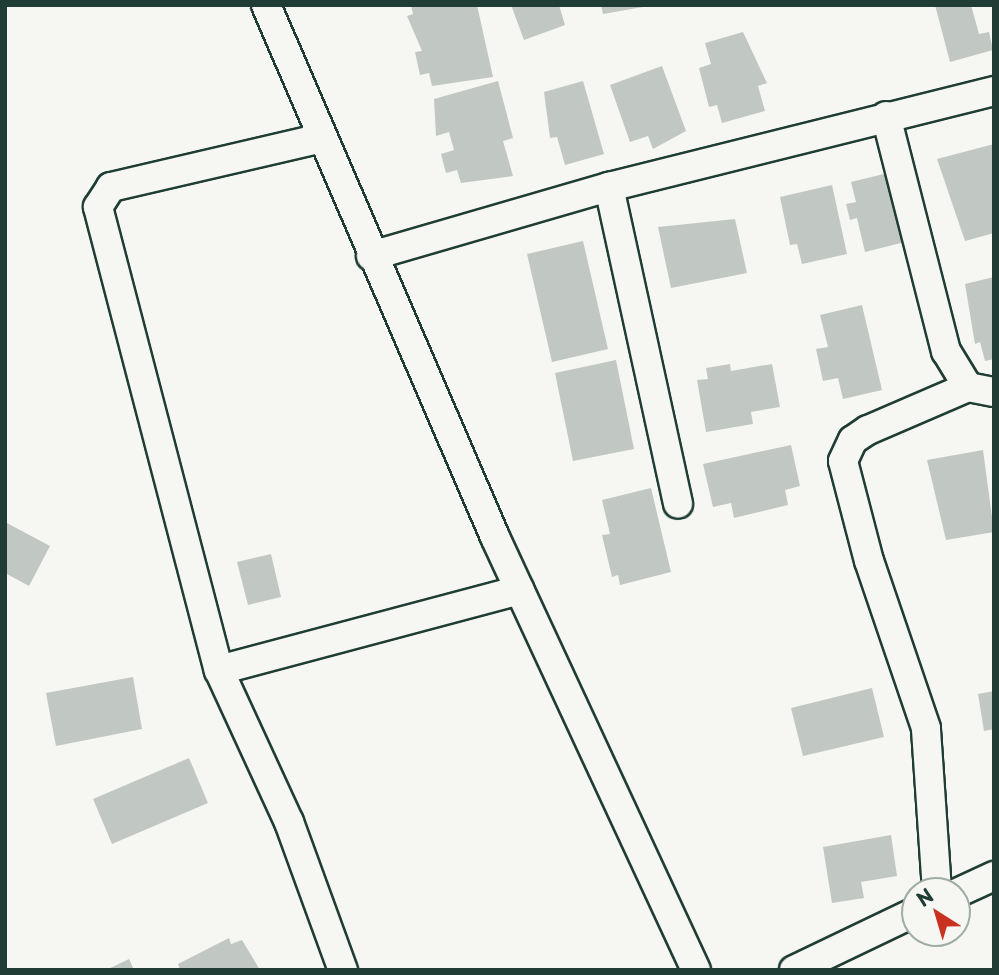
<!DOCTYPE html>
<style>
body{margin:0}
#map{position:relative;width:999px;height:975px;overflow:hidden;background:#f6f6f2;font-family:"Playpen Sans",sans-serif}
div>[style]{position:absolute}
.building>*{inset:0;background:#c1c8c3}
.roads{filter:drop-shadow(2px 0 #1f3d34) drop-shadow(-2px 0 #1f3d34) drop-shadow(0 2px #1f3d34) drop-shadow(0 -2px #1f3d34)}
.minor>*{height:28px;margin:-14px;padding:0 14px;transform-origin:14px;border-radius:14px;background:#f6f6f2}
span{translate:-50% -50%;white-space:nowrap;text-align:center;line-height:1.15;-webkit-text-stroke:7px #f6f6f2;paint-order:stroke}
.frame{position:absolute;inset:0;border:7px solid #1f3d34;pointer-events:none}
.north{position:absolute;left:901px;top:877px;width:70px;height:70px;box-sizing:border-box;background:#f6f6f2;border:2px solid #a0aca6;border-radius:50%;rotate:323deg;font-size:19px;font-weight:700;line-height:28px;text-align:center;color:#1f3d34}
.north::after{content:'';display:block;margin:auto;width:24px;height:32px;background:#c8321e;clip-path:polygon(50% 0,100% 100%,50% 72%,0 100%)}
</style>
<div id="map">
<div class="building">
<div style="clip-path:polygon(411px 5px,477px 5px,493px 77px,432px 86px,429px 73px,420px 75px,415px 52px,422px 51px,407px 16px,413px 14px)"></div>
<div style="clip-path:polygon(511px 5px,559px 5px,565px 25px,524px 40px)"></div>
<div style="clip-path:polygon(601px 5px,643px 5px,643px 7px,603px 14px)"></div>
<div style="clip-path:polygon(935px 5px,971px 5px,979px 34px,989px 32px,993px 50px,950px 62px)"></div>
<div style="clip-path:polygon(743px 32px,767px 83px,758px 86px,765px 111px,722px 123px,717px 105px,709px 107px,699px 68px,711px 64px,705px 43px)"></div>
<div style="clip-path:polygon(662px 66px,686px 131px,653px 149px,648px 136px,630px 142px,610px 85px)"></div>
<div style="clip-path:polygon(498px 81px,513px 138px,503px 141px,513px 176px,461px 183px,457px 170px,446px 173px,441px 154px,454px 150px,449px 132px,436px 136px,434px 99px)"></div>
<div style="clip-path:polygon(583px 81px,604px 154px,565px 165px,557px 137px,550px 138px,544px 92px)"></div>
<div style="clip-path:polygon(994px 144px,994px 233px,965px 241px,937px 159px)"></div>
<div style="clip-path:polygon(896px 171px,905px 242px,865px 252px,857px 218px,850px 220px,846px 204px,856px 202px,851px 182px)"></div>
<div style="clip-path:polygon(832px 185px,847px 254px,802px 264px,797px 244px,790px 245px,780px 197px)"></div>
<div style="clip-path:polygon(735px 219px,747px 273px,671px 288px,658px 227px)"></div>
<div style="clip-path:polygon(583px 241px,608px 349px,552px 362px,527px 254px)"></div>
<div style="clip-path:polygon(994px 277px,994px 359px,985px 361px,980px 342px,975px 344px,965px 284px)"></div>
<div style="clip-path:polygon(862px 305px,882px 390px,843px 399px,838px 378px,823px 381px,816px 349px,828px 347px,820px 315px)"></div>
<div style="clip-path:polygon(616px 360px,634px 449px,573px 461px,555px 373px)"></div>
<div style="clip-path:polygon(730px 364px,731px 371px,772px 364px,780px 407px,751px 412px,753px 424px,706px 432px,697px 380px,708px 379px,706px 368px)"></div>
<div style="clip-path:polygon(791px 445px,800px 486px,785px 490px,788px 505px,734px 518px,731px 503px,713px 507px,703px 464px)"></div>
<div style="clip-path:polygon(983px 450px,994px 532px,946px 540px,927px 460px)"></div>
<div style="clip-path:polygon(651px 488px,671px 572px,620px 585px,618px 575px,612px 577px,602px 535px,610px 534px,602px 500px)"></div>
<div style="clip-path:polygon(5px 522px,50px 546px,29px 586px,5px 573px)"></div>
<div style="clip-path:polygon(271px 554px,281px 597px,248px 605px,237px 562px)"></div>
<div style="clip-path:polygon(133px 677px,142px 729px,56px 746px,46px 693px)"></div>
<div style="clip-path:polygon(872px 688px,884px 737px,803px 756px,791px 708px)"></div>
<div style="clip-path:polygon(994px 691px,994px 729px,984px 731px,978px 694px)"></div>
<div style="clip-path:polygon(189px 758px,208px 803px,112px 844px,93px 799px)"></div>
<div style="clip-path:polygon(891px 835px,897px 876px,861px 882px,864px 898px,832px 903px,823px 847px)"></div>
<div style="clip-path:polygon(229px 938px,231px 944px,242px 940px,260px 970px,180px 970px,178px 964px)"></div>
<div style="clip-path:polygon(129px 959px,134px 970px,106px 970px)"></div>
</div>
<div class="roads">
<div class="minor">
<div style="left:266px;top:5px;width:579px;rotate:66.71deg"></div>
<div style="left:495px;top:537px;width:477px;rotate:65.1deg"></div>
<div style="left:886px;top:116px;width:243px;rotate:75.7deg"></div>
<div style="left:946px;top:351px;width:42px;rotate:58.6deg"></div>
<div style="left:968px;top:387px;width:26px;rotate:11deg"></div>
<div style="left:322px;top:138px;width:217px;rotate:166.9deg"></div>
<div style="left:111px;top:187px;width:24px;rotate:123deg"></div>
<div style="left:98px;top:207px;width:479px;rotate:75.4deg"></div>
<div style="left:219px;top:670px;width:167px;rotate:65.3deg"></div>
<div style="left:289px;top:822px;width:158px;rotate:70deg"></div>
<div style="left:609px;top:187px;width:324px;rotate:77.7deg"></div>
<div style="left:371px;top:256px;width:248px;rotate:-16.2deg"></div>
<div style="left:609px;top:187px;width:397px;rotate:-14deg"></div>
<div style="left:219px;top:670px;width:311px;rotate:-14.9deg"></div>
<div style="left:937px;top:891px;width:163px;rotate:-93.9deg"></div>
<div style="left:926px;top:728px;width:176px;rotate:-108.8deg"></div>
<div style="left:869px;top:561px;width:103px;rotate:-104.6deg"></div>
<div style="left:843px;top:461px;width:23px;rotate:-65deg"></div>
<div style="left:853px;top:440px;width:18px;rotate:-34deg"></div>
<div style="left:868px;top:430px;width:109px;rotate:-23.3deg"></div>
<div style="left:957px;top:893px;width:41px;rotate:-24.7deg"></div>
<div style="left:794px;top:970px;width:134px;rotate:-25.6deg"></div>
</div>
</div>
<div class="frame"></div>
<div class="north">N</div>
</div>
